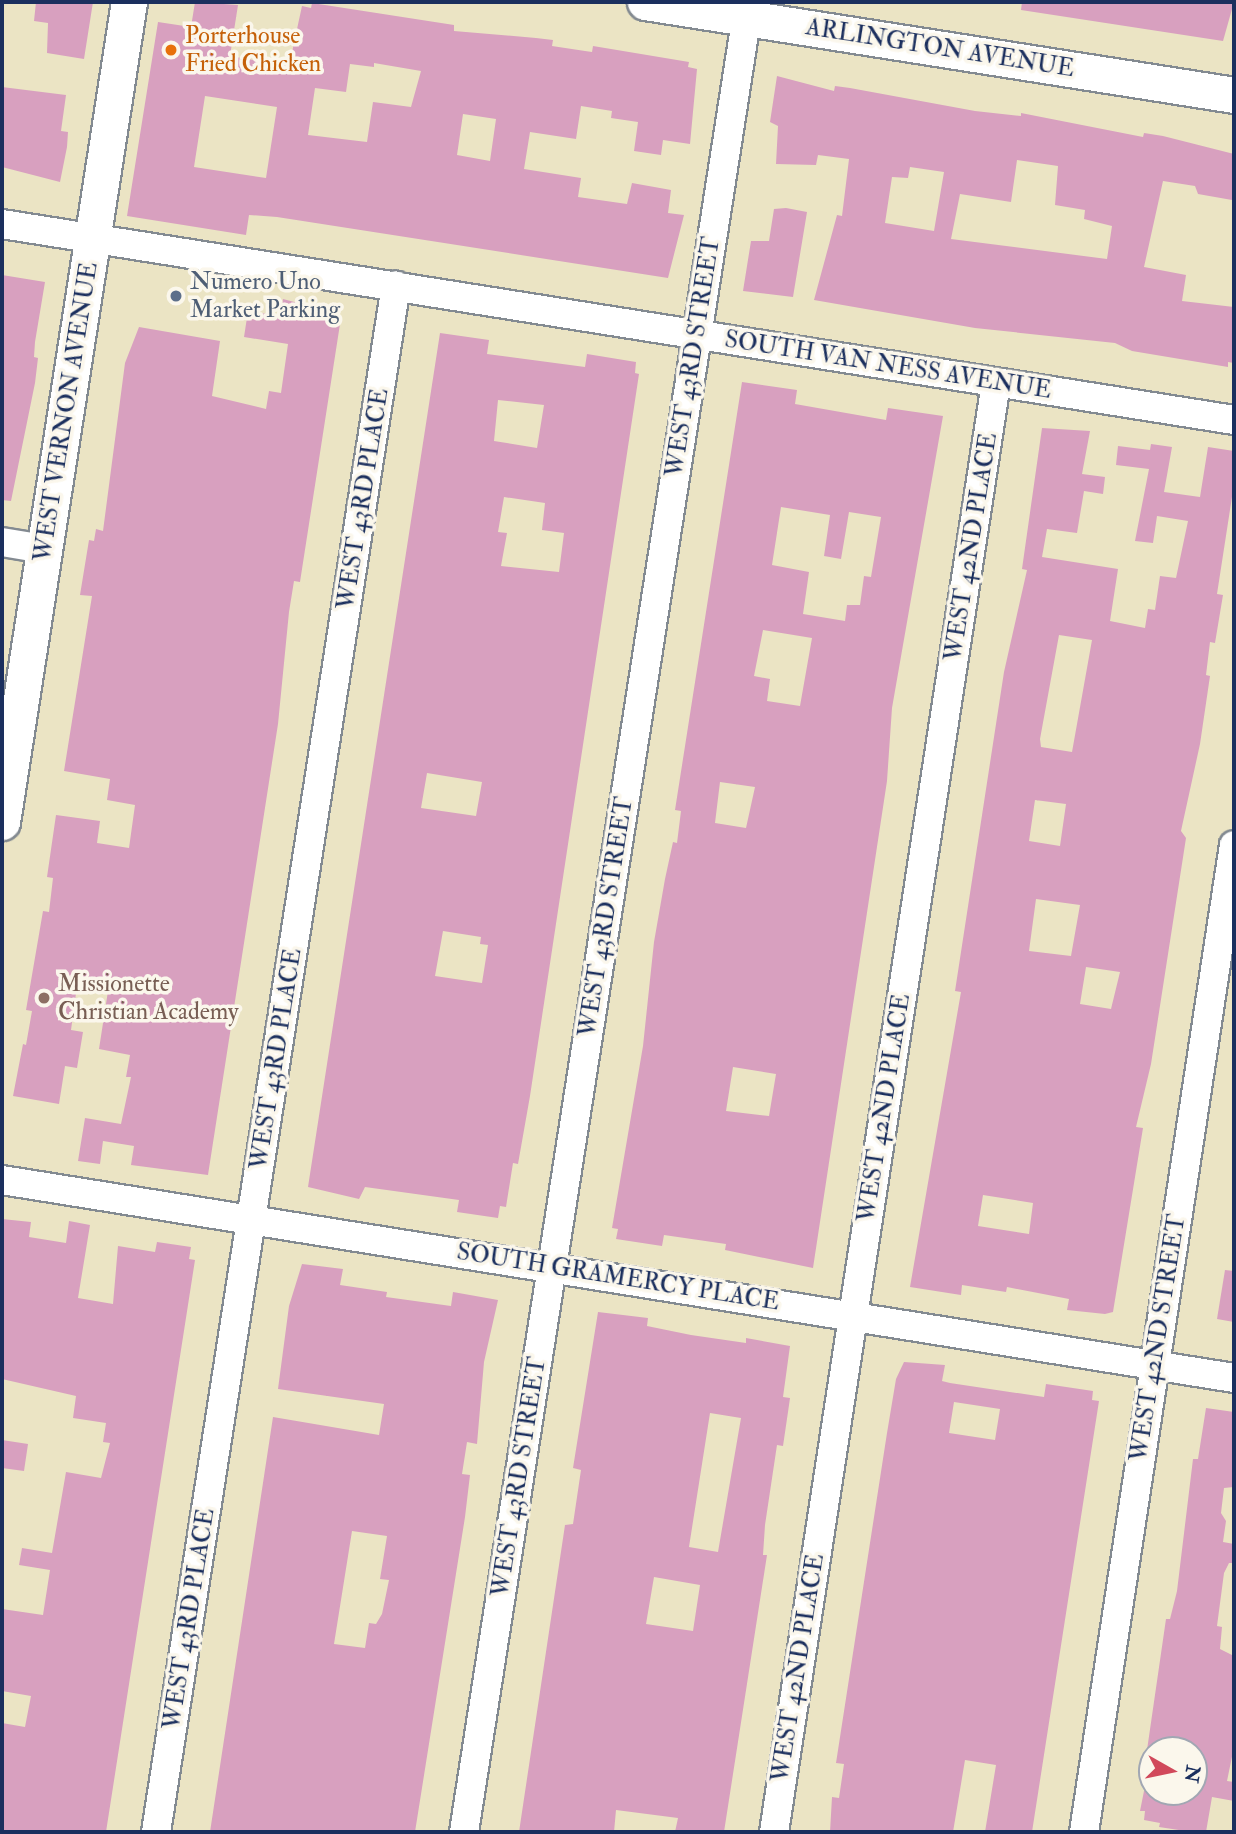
<!DOCTYPE html>
<style>
body{margin:0}
#map{position:relative;width:1236px;height:1834px;overflow:hidden;background:#ebe4c4;font-family:"IM FELL Double Pica",serif}
div>[style]{position:absolute}
.building>*{inset:0;background:#d8a0bf}
.roads{filter:drop-shadow(2px 0 #838a91) drop-shadow(-2px 0 #838a91) drop-shadow(0 2px #838a91) drop-shadow(0 -2px #838a91)}
.minor>*{height:28px;margin:-14px;padding:0 14px;transform-origin:14px;border-radius:14px;background:#fff}
.major>*{height:35px;margin:-17.5px;padding:0 17.5px;transform-origin:17.5px;border-radius:17.5px;background:#fff}
.dots>*{width:19px;height:19px;translate:-50% -50%;box-sizing:border-box;border:4px solid #fbf7ec;border-radius:50%}
span{translate:-50% -50%;white-space:nowrap;text-align:center;line-height:1.15;-webkit-text-stroke:7px #fbf7ec;paint-order:stroke}
.food-label{font-size:24px;color:#c56008}
.left{translate:0 -50%;text-align:left}
.street-label{font-size:24px;color:#1b2f5e}
.service-label{font-size:24px;color:#4e5e75}
.education-label{font-size:24px;color:#785e54}
.frame{position:absolute;inset:0;border:4px solid #1b2f5e;pointer-events:none}
.north{position:absolute;left:1138px;top:1736px;width:70px;height:70px;box-sizing:border-box;background:#fbf7ec;border:2px solid #a1a7b3;border-radius:50%;rotate:99deg;font-size:19px;font-weight:700;line-height:28px;text-align:center;color:#1b2f5e}
.north::after{content:'';display:block;margin:auto;width:24px;height:32px;background:#d1495b;clip-path:polygon(50% 0,100% 100%,50% 72%,0 100%)}
</style>
<div id="map">
<div class="building">
<div style="clip-path:polygon(36px 2px,93px 2px,84px 59px,47px 53px,48px 23px,34px 21px)"></div>
<div style="clip-path:polygon(evenodd,195px 2px,238px 5px,230px 56px,289px 66px,302px 6px,311px 8px,312px 3px,454px 25px,454px 31px,536px 38px,553px 40px,552px 46px,585px 51px,592px 52px,593px 46px,689px 62px,688px 67px,697px 69px,690px 144px,663px 140px,661px 155px,634px 151px,638px 122px,611px 118px,612px 111px,581px 106px,576px 139px,530px 132px,524px 169px,581px 178px,578px 197px,627px 204px,632px 183px,671px 190px,668px 213px,684px 215px,668px 278px,277px 217px,249px 215px,246px 235px,127px 216px,158px 22px,191px 27px,195px 2px,374px 63px,421px 71px,411px 107px,373px 102px,367px 142px,308px 135px,315px 88px,346px 92px,350px 64px,374px 67px,374px 63px,195px 2px,205px 96px,277px 107px,266px 178px,194px 167px,205px 96px,195px 2px,463px 114px,496px 119px,490px 161px,457px 155px,463px 114px)"></div>
<div style="clip-path:polygon(1022px 2px,1234px 2px,1223px 41px,1021px 10px)"></div>
<div style="clip-path:polygon(evenodd,777px 76px,834px 91px,835px 86px,850px 88px,975px 111px,1021px 116px,1021px 113px,1143px 137px,1144px 133px,1163px 136px,1234px 154px,1232px 200px,1198px 194px,1195px 186px,1163px 181px,1144px 267px,1186px 275px,1182px 301px,1234px 307px,1234px 363px,1228px 362px,1228px 367px,1132px 351px,1115px 343px,975px 328px,814px 300px,837px 215px,842px 216px,849px 159px,818px 155px,816px 165px,776px 164px,778px 126px,770px 122px,777px 76px,1017px 160px,1058px 166px,1055px 205px,1085px 210px,1084px 219px,1112px 226px,1107px 259px,951px 239px,960px 194px,1011px 202px,1017px 160px,777px 76px,910px 167px,944px 172px,934px 231px,885px 223px,892px 177px,908px 178px,910px 167px)"></div>
<div style="clip-path:polygon(2px 87px,66px 95px,61px 131px,68px 132px,67px 147px,60px 182px,2px 167px)"></div>
<div style="clip-path:polygon(786px 208px,807px 212px,793px 297px,743px 291px,751px 241px,769px 241px,774px 209px)"></div>
<div style="clip-path:polygon(2px 275px,45px 282px,35px 342px,34px 357px,38px 358px,35px 383px,11px 501px,2px 500px)"></div>
<div style="clip-path:polygon(283px 299px,336px 313px,340px 324px,300px 582px,294px 581px,289px 612px,278px 724px,208px 1175px,131px 1165px,134px 1146px,103px 1141px,100px 1164px,78px 1161px,85px 1118px,121px 1124px,131px 1077px,126px 1077px,130px 1055px,99px 1049px,108px 991px,77px 986px,71px 1030px,83px 1032px,77px 1068px,65px 1066px,59px 1104px,13px 1096px,23px 1044px,26px 1045px,32px 1011px,26px 1010px,43px 911px,49px 912px,53px 878px,47px 877px,56px 815px,100px 821px,97px 843px,129px 848px,135px 805px,107px 800px,110px 779px,64px 771px,92px 596px,80px 595px,89px 540px,94px 541px,96px 529px,103px 531px,125px 363px,139px 327px,220px 341px,212px 396px,266px 409px,269px 391px,281px 393px,288px 344px,244px 337px,248px 311px,280px 316px)"></div>
<div style="clip-path:polygon(evenodd,440px 333px,489px 340px,487px 354px,585px 367px,587px 354px,636px 362px,635px 373px,639px 374px,530px 1096px,518px 1164px,513px 1163px,506px 1207px,500px 1206px,498px 1218px,457px 1212px,459px 1200px,365px 1187px,359px 1199px,308px 1187px,440px 333px,498px 400px,544px 405px,537px 448px,494px 441px,498px 400px,440px 333px,504px 497px,545px 503px,542px 530px,564px 533px,559px 572px,501px 566px,507px 533px,498px 532px,504px 497px,440px 333px,427px 773px,482px 782px,476px 816px,421px 808px,427px 773px,440px 333px,443px 931px,481px 937px,480px 944px,488px 945px,482px 983px,435px 976px,443px 931px)"></div>
<div style="clip-path:polygon(evenodd,742px 382px,797px 390px,795px 404px,886px 420px,888px 408px,943px 416px,892px 708px,887px 781px,813px 1268px,725px 1250px,726px 1244px,664px 1235px,662px 1246px,616px 1239px,618px 1229px,612px 1228px,643px 1046px,654px 942px,665px 879px,673px 842px,677px 843px,681px 811px,675px 810px,742px 382px,781px 507px,830px 515px,824px 556px,841px 559px,849px 512px,881px 517px,871px 577px,864px 576px,860px 605px,847px 605px,845px 621px,803px 614px,809px 572px,772px 565px,781px 507px,742px 382px,763px 630px,812px 638px,800px 706px,767px 701px,770px 679px,754px 676px,763px 630px,742px 382px,720px 782px,755px 787px,746px 828px,715px 823px,720px 782px,742px 382px,733px 1067px,776px 1074px,769px 1116px,726px 1111px,733px 1067px)"></div>
<div style="clip-path:polygon(evenodd,1042px 428px,1090px 431px,1082px 474px,1105px 477px,1103px 494px,1084px 491px,1077px 533px,1047px 529px,1042px 557px,1118px 569px,1110px 621px,1145px 628px,1148px 609px,1155px 610px,1160px 576px,1176px 578px,1188px 521px,1157px 516px,1153px 543px,1135px 541px,1149px 469px,1116px 465px,1118px 446px,1150px 450px,1151px 444px,1172px 447px,1164px 492px,1200px 497px,1208px 447px,1234px 451px,1234px 484px,1217px 594px,1223px 595px,1215px 643px,1210px 642px,1206px 675px,1210px 676px,1200px 744px,1181px 831px,1186px 838px,1151px 1064px,1136px 1127px,1143px 1128px,1113px 1312px,1105px 1314px,1067px 1310px,1069px 1299px,1007px 1287px,1006px 1292px,962px 1285px,961px 1295px,910px 1287px,961px 992px,955px 991px,1004px 672px,1027px 570px,1022px 569px,1042px 428px,1059px 635px,1092px 640px,1072px 752px,1041px 747px,1040px 739px,1059px 635px,1042px 428px,1035px 800px,1066px 804px,1060px 846px,1029px 841px,1035px 800px,1042px 428px,1036px 899px,1080px 905px,1071px 956px,1029px 951px,1036px 899px,1042px 428px,1086px 967px,1120px 972px,1111px 1009px,1080px 1004px,1086px 967px,1042px 428px,983px 1195px,1033px 1203px,1029px 1234px,978px 1226px,983px 1195px)"></div>
<div style="clip-path:polygon(2px 1219px,31px 1222px,29px 1237px,66px 1243px,69px 1221px,90px 1225px,78px 1298px,113px 1304px,118px 1246px,155px 1252px,157px 1242px,191px 1247px,189px 1259px,195px 1260px,106px 1832px,2px 1832px,2px 1723px,25px 1727px,31px 1696px,2px 1691px,2px 1609px,43px 1615px,50px 1570px,19px 1565px,22px 1548px,52px 1553px,66px 1472px,101px 1478px,110px 1443px,103px 1442px,106px 1423px,73px 1418px,76px 1396px,2px 1379px)"></div>
<div style="clip-path:polygon(evenodd,302px 1264px,343px 1269px,340px 1285px,387px 1292px,386px 1297px,451px 1306px,453px 1292px,498px 1300px,484px 1362px,477px 1444px,467px 1442px,462px 1474px,470px 1475px,465px 1517px,415px 1832px,210px 1832px,273px 1417px,379px 1435px,384px 1404px,278px 1389px,289px 1306px,302px 1264px,352px 1531px,387px 1536px,380px 1579px,389px 1580px,382px 1614px,376px 1624px,369px 1623px,365px 1648px,334px 1644px,352px 1531px)"></div>
<div style="clip-path:polygon(1225px 1270px,1234px 1271px,1234px 1322px,1217px 1319px)"></div>
<div style="clip-path:polygon(evenodd,598px 1312px,648px 1318px,647px 1326px,691px 1335px,746px 1343px,746px 1338px,790px 1346px,783px 1397px,790px 1398px,788px 1412px,783px 1446px,777px 1445px,765px 1525px,763px 1555px,767px 1555px,724px 1832px,675px 1832px,678px 1818px,616px 1810px,614px 1832px,519px 1832px,565px 1525px,573px 1524px,581px 1470px,573px 1468px,598px 1312px,710px 1413px,741px 1418px,718px 1552px,689px 1547px,710px 1413px,598px 1312px,654px 1577px,700px 1585px,693px 1631px,646px 1624px,654px 1577px)"></div>
<div style="clip-path:polygon(evenodd,904px 1362px,945px 1365px,942px 1381px,950px 1383px,1044px 1397px,1046px 1384px,1093px 1391px,1092px 1400px,1099px 1401px,1032px 1832px,985px 1832px,996px 1765px,965px 1760px,953px 1832px,830px 1832px,832px 1797px,839px 1798px,844px 1764px,836px 1763px,887px 1433px,896px 1379px,904px 1362px,954px 1402px,1000px 1409px,995px 1440px,949px 1433px,954px 1402px)"></div>
<div style="clip-path:polygon(1206px 1408px,1234px 1412px,1234px 1487px,1224px 1488px,1221px 1513px,1226px 1521px,1223px 1542px,1234px 1544px,1234px 1563px,1229px 1563px,1224px 1573px,1217px 1626px,1222px 1627px,1220px 1649px,1234px 1656px,1234px 1747px,1227px 1781px,1234px 1782px,1234px 1801px,1212px 1797px,1206px 1832px,1192px 1832px,1159px 1827px,1160px 1823px,1144px 1820px,1145px 1811px,1140px 1811px,1144px 1791px,1194px 1799px,1194px 1750px,1147px 1750px,1166px 1619px,1170px 1619px,1177px 1591px,1193px 1459px,1198px 1459px)"></div>
<div style="clip-path:polygon(2px 1440px,28px 1444px,24px 1471px,2px 1468px)"></div>
</div>
<div class="roads">
<div class="minor">
<div style="left:2px;top:224px;width:1247px;rotate:9.04deg"></div>
<div style="left:2px;top:542px;width:43px;rotate:9.5deg"></div>
<div style="left:2px;top:1180px;width:1248px;rotate:9.13deg"></div>
<div style="left:156px;top:1832px;width:1565px;rotate:-81.18deg"></div>
<div style="left:464px;top:1832px;width:1852px;rotate:-81.15deg"></div>
<div style="left:774px;top:1832px;width:1466px;rotate:-81.29deg"></div>
<div style="left:1084px;top:1832px;width:998px;rotate:-81.36deg"></div>
</div>
<div class="major">
<div style="left:645px;top:2px;width:596px;rotate:8.97deg"></div>
<div style="left:2px;top:822px;width:830px;rotate:-81.2deg"></div>
</div>
</div>
<div class="dots">
<div style="left:171px;top:50px;background:#e8710a"></div>
<div style="left:176px;top:296px;background:#5c6f8a"></div>
<div style="left:44px;top:998px;background:#8d6e63"></div>
</div>
<div class="food-label">
<span class="left" style="left:185px;top:50px">Porterhouse<br>Fried Chicken</span>
</div>
<div class="street-label">
<span style="left:940px;top:48px;rotate:9deg">ARLINGTON AVENUE</span>
<span style="left:693px;top:357px;rotate:-81deg">WEST 43RD STREET</span>
<span style="left:888px;top:365px;rotate:9deg">SOUTH VAN NESS AVENUE</span>
<span style="left:66px;top:412px;rotate:-81deg">WEST VERNON AVENUE</span>
<span style="left:363px;top:499px;rotate:-81deg">WEST 43RD PLACE</span>
<span style="left:971px;top:547px;rotate:-81deg">WEST 42ND PLACE</span>
<span style="left:606px;top:917px;rotate:-81deg">WEST 43RD STREET</span>
<span style="left:276px;top:1059px;rotate:-81deg">WEST 43RD PLACE</span>
<span style="left:884px;top:1108px;rotate:-81deg">WEST 42ND PLACE</span>
<span style="left:618px;top:1277px;rotate:9deg">SOUTH GRAMERCY PLACE</span>
<span style="left:1158px;top:1338px;rotate:-81deg">WEST 42ND STREET</span>
<span style="left:519px;top:1477px;rotate:-81deg">WEST 43RD STREET</span>
<span style="left:189px;top:1619px;rotate:-81deg">WEST 43RD PLACE</span>
<span style="left:798px;top:1668px;rotate:-81deg">WEST 42ND PLACE</span>
</div>
<div class="service-label">
<span class="left" style="left:190px;top:296px">Numero Uno<br>Market Parking</span>
</div>
<div class="education-label">
<span class="left" style="left:58px;top:998px">Missionette<br>Christian Academy</span>
</div>
<div class="frame"></div>
<div class="north">N</div>
</div>
